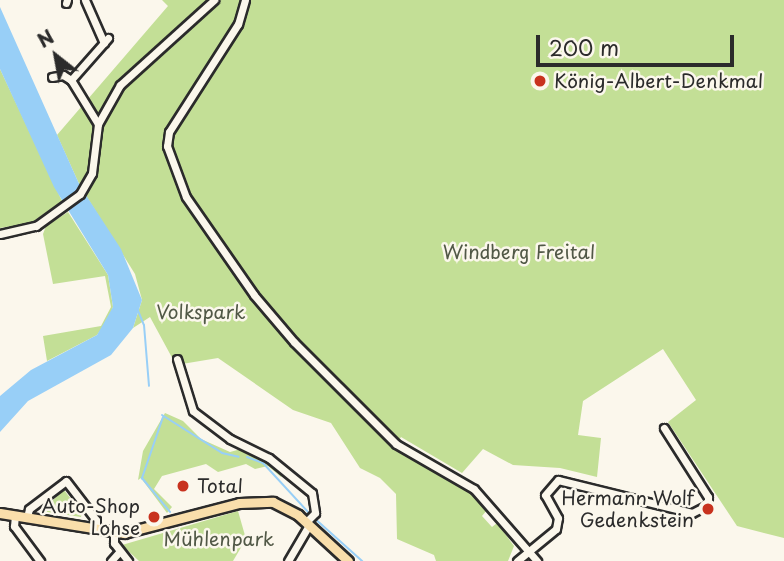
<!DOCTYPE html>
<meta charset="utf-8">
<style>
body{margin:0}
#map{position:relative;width:784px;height:561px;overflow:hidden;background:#fbf7ec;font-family:"Playpen Sans",sans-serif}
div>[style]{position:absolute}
.green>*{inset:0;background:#c3df96}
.water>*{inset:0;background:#98cff7}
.stream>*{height:2px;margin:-1px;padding:0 1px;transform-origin:1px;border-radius:1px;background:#98cff7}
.roads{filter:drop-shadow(2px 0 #2b2b2b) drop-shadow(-2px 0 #2b2b2b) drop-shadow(0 2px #2b2b2b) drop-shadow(0 -2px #2b2b2b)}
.minor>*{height:7px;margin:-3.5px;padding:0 3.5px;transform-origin:3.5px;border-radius:3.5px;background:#fbf7ec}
.major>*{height:9px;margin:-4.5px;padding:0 4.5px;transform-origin:4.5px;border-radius:4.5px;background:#f9deab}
.dots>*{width:19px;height:19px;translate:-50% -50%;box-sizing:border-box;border:4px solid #fbf7ec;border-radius:50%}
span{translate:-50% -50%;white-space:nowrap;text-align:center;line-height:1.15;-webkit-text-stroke:5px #fbf7ec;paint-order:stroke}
.poi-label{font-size:19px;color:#2b2b2b}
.left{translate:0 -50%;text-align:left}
.right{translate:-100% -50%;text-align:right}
.park-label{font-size:19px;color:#515846}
.north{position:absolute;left:21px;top:21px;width:70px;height:70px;-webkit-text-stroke:5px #fbf7ec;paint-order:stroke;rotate:329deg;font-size:19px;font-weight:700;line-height:28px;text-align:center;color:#2b2b2b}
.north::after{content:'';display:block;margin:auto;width:24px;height:32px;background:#2b2b2b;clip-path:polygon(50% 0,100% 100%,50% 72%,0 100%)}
.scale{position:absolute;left:536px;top:35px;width:198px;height:32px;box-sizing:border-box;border:4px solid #2b2b2b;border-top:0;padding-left:9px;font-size:21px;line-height:24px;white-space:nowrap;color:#2b2b2b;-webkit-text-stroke:5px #fbf7ec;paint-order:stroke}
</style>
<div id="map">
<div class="green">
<div style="clip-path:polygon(162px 0,784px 0,784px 538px,737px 526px,668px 422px,696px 400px,663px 349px,583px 401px,578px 435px,601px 438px,597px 477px,560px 468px,513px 465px,483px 449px,462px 473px,401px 437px,395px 447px,463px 486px,487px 510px,482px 516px,492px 527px,497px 523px,514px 546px,508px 561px,436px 561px,434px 555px,397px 539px,396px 494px,380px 478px,360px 468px,331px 423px,293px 410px,218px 358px,176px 365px,150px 317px,133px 328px,142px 300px,135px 274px,80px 186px,57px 135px,168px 6px)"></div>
<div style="clip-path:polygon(0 69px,62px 201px,31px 223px,0 228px)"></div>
<div style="clip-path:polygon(68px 212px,108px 275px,113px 307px,108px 320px,97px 335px,47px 361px,43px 336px,101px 326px,111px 307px,105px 276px,53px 284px,43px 234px,46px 226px)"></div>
<div style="clip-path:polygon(165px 413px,183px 421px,201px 439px,230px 452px,241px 449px,269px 459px,284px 473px,281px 477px,268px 466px,255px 469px,246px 464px,218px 472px,206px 464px,162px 476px,154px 489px,172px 507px,167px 513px,141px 478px,138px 480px,143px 451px)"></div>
<div style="clip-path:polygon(64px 490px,82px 513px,81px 517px,41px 511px)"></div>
<div style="clip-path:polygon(238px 511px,246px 539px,233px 561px,139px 561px,122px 545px)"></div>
</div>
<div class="water">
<div style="clip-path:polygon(0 7px,80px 186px,121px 249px,142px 300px,133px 328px,111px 355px,28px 401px,0 432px,0 396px,31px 370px,97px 335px,113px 307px,108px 275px,54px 187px,0 69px)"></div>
</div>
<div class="stream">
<div style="left:137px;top:308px;width:18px;rotate:68deg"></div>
<div style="left:144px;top:325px;width:61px;rotate:85.3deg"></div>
<div style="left:162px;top:415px;width:71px;rotate:32.3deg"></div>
<div style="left:222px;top:453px;width:17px;rotate:13deg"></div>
<div style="left:163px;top:417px;width:65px;rotate:109deg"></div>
<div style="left:142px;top:478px;width:44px;rotate:50.5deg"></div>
<div style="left:247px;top:457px;width:17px;rotate:21deg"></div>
<div style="left:263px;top:463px;width:68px;rotate:47.4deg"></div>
<div style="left:313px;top:517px;width:66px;rotate:41.9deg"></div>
</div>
<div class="roads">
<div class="minor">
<div style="left:85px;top:0;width:47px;rotate:66.2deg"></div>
<div style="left:245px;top:0;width:25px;rotate:106deg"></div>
<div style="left:238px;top:24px;width:128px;rotate:122.6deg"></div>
<div style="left:169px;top:132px;width:14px;rotate:98deg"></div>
<div style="left:167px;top:146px;width:54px;rotate:69.6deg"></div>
<div style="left:186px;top:197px;width:119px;rotate:55.2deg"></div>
<div style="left:254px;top:295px;width:62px;rotate:49.6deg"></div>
<div style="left:294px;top:342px;width:144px;rotate:45deg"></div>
<div style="left:396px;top:444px;width:90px;rotate:30deg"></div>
<div style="left:474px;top:489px;width:96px;rotate:48.8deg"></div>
<div style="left:66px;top:3px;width:3px;rotate:-72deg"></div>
<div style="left:52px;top:77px;width:11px;rotate:-10deg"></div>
<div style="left:63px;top:75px;width:9px;rotate:32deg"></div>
<div style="left:98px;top:124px;width:52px;rotate:-121.5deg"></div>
<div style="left:71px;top:80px;width:56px;rotate:-48.6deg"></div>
<div style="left:0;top:234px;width:37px;rotate:-13deg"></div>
<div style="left:36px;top:226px;width:54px;rotate:-36deg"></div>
<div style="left:80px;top:194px;width:24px;rotate:-60deg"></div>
<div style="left:92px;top:173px;width:49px;rotate:-83deg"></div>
<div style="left:98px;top:124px;width:45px;rotate:-60.6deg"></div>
<div style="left:120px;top:85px;width:127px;rotate:-42.1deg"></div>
<div style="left:177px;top:359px;width:54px;rotate:72.9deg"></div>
<div style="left:193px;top:411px;width:46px;rotate:37.1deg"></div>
<div style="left:230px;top:439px;width:43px;rotate:26deg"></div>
<div style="left:269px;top:458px;width:55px;rotate:39.1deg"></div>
<div style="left:312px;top:493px;width:20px;rotate:81deg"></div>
<div style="left:315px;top:513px;width:13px;rotate:135deg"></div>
<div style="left:15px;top:515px;width:11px;rotate:95deg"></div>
<div style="left:14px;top:526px;width:44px;rotate:53.4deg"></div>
<div style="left:27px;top:517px;width:8px;rotate:-76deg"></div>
<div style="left:29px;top:509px;width:46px;rotate:-37.1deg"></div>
<div style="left:66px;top:481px;width:49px;rotate:52.4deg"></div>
<div style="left:96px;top:520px;width:9px;rotate:90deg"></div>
<div style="left:114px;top:532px;width:11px;rotate:90deg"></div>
<div style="left:114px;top:543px;width:23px;rotate:52deg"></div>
<div style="left:111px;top:561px;width:13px;rotate:-48deg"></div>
<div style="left:288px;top:561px;width:42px;rotate:-59.7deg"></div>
<div style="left:517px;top:561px;width:50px;rotate:-39.4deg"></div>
<div style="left:556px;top:529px;width:11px;rotate:-80deg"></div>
<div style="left:558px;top:518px;width:26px;rotate:-119deg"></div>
<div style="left:545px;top:495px;width:20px;rotate:-49deg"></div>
<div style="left:558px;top:480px;width:138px;rotate:13.8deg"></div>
<div style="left:692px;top:513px;width:18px;rotate:-27deg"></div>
<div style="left:708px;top:505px;width:8px;rotate:-90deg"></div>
<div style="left:708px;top:497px;width:82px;rotate:-122.5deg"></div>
</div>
<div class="major">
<div style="left:0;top:513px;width:126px;rotate:9.2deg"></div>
<div style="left:124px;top:533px;width:119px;rotate:-14.6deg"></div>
<div style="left:239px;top:503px;width:34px;rotate:-2deg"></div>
<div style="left:273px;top:502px;width:28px;rotate:27deg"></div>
<div style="left:298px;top:515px;width:68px;rotate:42.6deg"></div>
</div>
</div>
<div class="dots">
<div style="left:540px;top:81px;background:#c8321e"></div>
<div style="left:183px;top:486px;background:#c8321e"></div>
<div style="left:708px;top:509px;background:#c8321e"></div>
<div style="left:154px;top:517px;background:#c8321e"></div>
</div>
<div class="poi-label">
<span class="left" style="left:554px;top:81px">König-Albert-Denkmal</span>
<span class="left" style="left:197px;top:486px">Total</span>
<span class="right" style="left:694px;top:509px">Hermann Wolf<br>Gedenkstein</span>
<span class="right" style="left:140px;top:517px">Auto-Shop<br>Lohse</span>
</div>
<div class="park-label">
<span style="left:519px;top:252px">Windberg Freital</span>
<span style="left:201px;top:312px">Volkspark</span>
<span style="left:219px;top:539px">Mühlenpark</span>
</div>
<div class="north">N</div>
<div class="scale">200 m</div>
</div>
